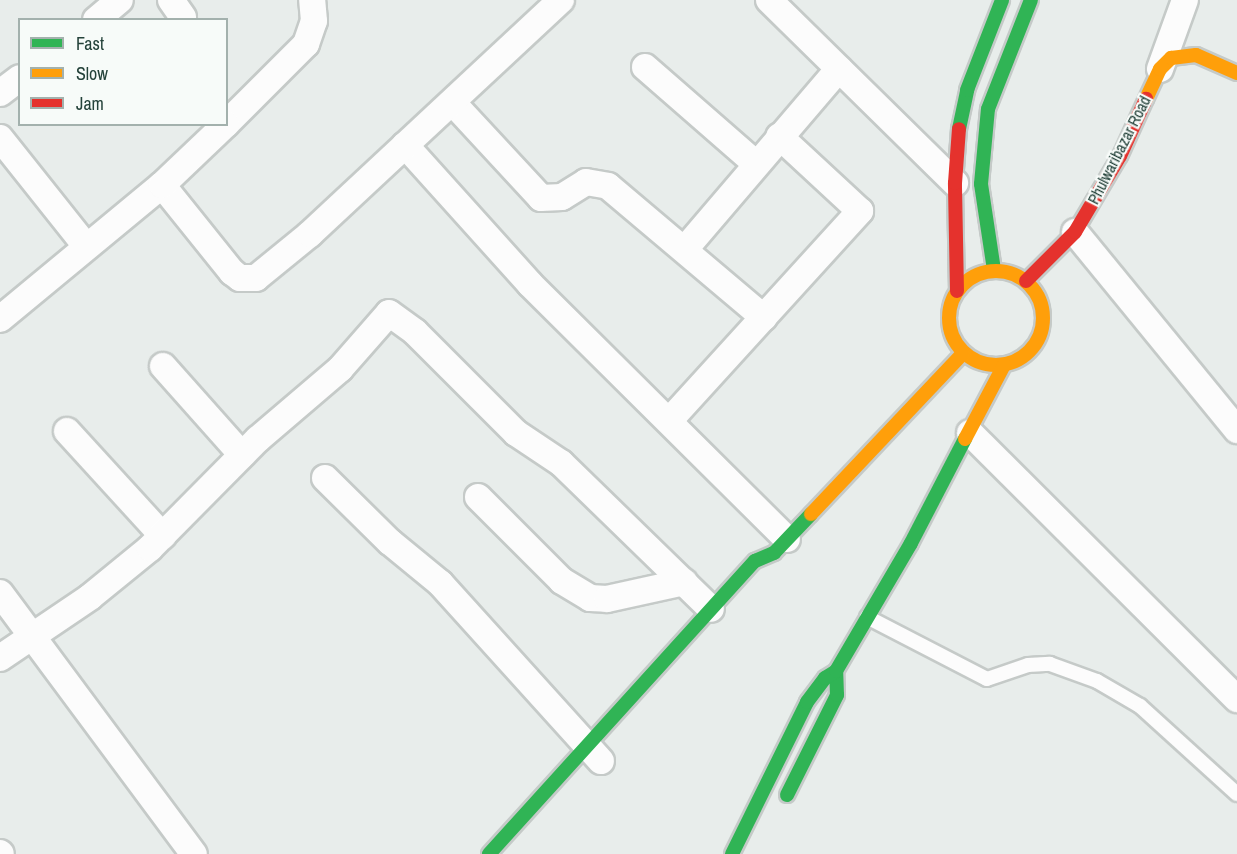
<!DOCTYPE html>
<style>
body{margin:0}
#map{position:relative;width:1237px;height:854px;overflow:hidden;background:#e8edeb;font-family:"Archivo Narrow",sans-serif}
div>[style]{position:absolute}
.roads{filter:drop-shadow(2px 0 #c5cac8) drop-shadow(-2px 0 #c5cac8) drop-shadow(0 2px #c5cac8) drop-shadow(0 -2px #c5cac8)}
.lane>*{height:14px;margin:-7px;padding:0 7px;transform-origin:7px;border-radius:7px;background:#fcfcfc}
.street>*{height:26px;margin:-13px;padding:0 13px;transform-origin:13px;border-radius:13px;background:#fcfcfc}
.fast>*{height:14px;margin:-7px;padding:0 7px;transform-origin:7px;border-radius:7px;background:#30b455}
.slow>*{height:14px;margin:-7px;padding:0 7px;transform-origin:7px;border-radius:7px;background:#ff9f0a}
.slow>.ring{margin:-7px;padding:0;box-sizing:content-box;background:none;border:14px solid #ff9f0a;border-radius:50%}
.jam>*{height:14px;margin:-7px;padding:0 7px;transform-origin:7px;border-radius:7px;background:#e5322d}
span{translate:-50% -50%;white-space:nowrap;text-align:center;line-height:1.15;-webkit-text-stroke:4.5px #f7fbf9;paint-order:stroke}
.street-label{font-size:16px;color:#24423a}
.legend{position:absolute;left:18px;top:18px;width:210px;height:108px;box-sizing:border-box;background:#f7fbf9;border:2px solid #a3b1ad;margin:0;padding:8px 10px;list-style:none;font-size:18px;color:#24423a}
.legend li{display:flex;align-items:center;gap:12px;height:30px}
.legend b{width:30px;border:2px solid #a3b1ad}
</style>
<div id="map">
<div class="roads">
<div class="lane">
<div style="left:867px;top:617px;width:135px;rotate:27.3deg"></div>
<div style="left:987px;top:679px;width:43px;rotate:-18.9deg"></div>
<div style="left:1028px;top:665px;width:22px;rotate:-3deg"></div>
<div style="left:1050px;top:664px;width:50px;rotate:19.9deg"></div>
<div style="left:1097px;top:681px;width:50px;rotate:30.2deg"></div>
<div style="left:1140px;top:706px;width:131px;rotate:42.2deg"></div>
</div>
<div class="street">
<div style="left:171px;top:0;width:21px;rotate:55deg"></div>
<div style="left:769px;top:0;width:261px;rotate:44.5deg"></div>
<div style="left:96px;top:20px;width:31px;rotate:-40deg"></div>
<div style="left:645px;top:67px;width:146px;rotate:41.1deg"></div>
<div style="left:1160px;top:69px;width:73px;rotate:-70.1deg"></div>
<div style="left:0;top:93px;width:25px;rotate:-37deg"></div>
<div style="left:453px;top:103px;width:129px;rotate:47.2deg"></div>
<div style="left:541px;top:198px;width:21px;rotate:-3deg"></div>
<div style="left:562px;top:197px;width:28px;rotate:-32deg"></div>
<div style="left:586px;top:182px;width:22px;rotate:10deg"></div>
<div style="left:608px;top:186px;width:204px;rotate:40.2deg"></div>
<div style="left:226px;top:124px;width:113px;rotate:-45deg"></div>
<div style="left:306px;top:44px;width:24px;rotate:-71deg"></div>
<div style="left:314px;top:21px;width:21px;rotate:-95deg"></div>
<div style="left:0;top:138px;width:138px;rotate:51.5deg"></div>
<div style="left:405px;top:145px;width:187px;rotate:48deg"></div>
<div style="left:530px;top:284px;width:362px;rotate:44.8deg"></div>
<div style="left:162px;top:185px;width:112px;rotate:51.2deg"></div>
<div style="left:232px;top:272px;width:10px;rotate:37deg"></div>
<div style="left:240px;top:278px;width:16px"></div>
<div style="left:256px;top:278px;width:70px;rotate:-39.2deg"></div>
<div style="left:310px;top:234px;width:343px;rotate:-43deg"></div>
<div style="left:1075px;top:232px;width:256px;rotate:50.7deg"></div>
<div style="left:685px;top:249px;width:237px;rotate:-49.5deg"></div>
<div style="left:0;top:319px;width:210px;rotate:-39.6deg"></div>
<div style="left:162px;top:185px;width:88px;rotate:-43.6deg"></div>
<div style="left:163px;top:366px;width:119px;rotate:48.4deg"></div>
<div style="left:669px;top:421px;width:284px;rotate:-47.7deg"></div>
<div style="left:860px;top:211px;width:110px;rotate:-137.2deg"></div>
<div style="left:67px;top:431px;width:142px;rotate:47.6deg"></div>
<div style="left:970px;top:433px;width:377px;rotate:44.9deg"></div>
<div style="left:325px;top:478px;width:91px;rotate:44.6deg"></div>
<div style="left:390px;top:542px;width:65px;rotate:39.4deg"></div>
<div style="left:440px;top:583px;width:240px;rotate:47.9deg"></div>
<div style="left:478px;top:497px;width:119px;rotate:45deg"></div>
<div style="left:562px;top:581px;width:33px;rotate:31deg"></div>
<div style="left:590px;top:598px;width:17px;rotate:3deg"></div>
<div style="left:607px;top:599px;width:79px;rotate:-12.4deg"></div>
<div style="left:0;top:593px;width:325px;rotate:53.4deg"></div>
<div style="left:0;top:658px;width:109px;rotate:-34.1deg"></div>
<div style="left:90px;top:597px;width:77px;rotate:-39.2deg"></div>
<div style="left:150px;top:548px;width:153px;rotate:-45.3deg"></div>
<div style="left:258px;top:439px;width:108px;rotate:-40.5deg"></div>
<div style="left:340px;top:369px;width:74px;rotate:-48.8deg"></div>
<div style="left:389px;top:313px;width:32px;rotate:36deg"></div>
<div style="left:415px;top:332px;width:143px;rotate:45deg"></div>
<div style="left:516px;top:433px;width:54px;rotate:33.7deg"></div>
<div style="left:561px;top:463px;width:209px;rotate:44.2deg"></div>
<div style="left:0;top:853px;width:1px;rotate:45deg"></div>
</div>
<div class="fast">
<div style="left:959px;top:129px;width:40px;rotate:-78deg"></div>
<div style="left:967px;top:90px;width:97px;rotate:-68.7deg"></div>
<div style="left:994px;top:270px;width:87px;rotate:-98.6deg"></div>
<div style="left:981px;top:184px;width:75px;rotate:-84.7deg"></div>
<div style="left:988px;top:109px;width:117px;rotate:-68.5deg"></div>
<div style="left:787px;top:795px;width:112px;rotate:-63.4deg"></div>
<div style="left:837px;top:695px;width:24px;rotate:-92deg"></div>
<div style="left:489px;top:854px;width:396px;rotate:-47.8deg"></div>
<div style="left:755px;top:561px;width:21px;rotate:-23deg"></div>
<div style="left:774px;top:553px;width:54px;rotate:-46.5deg"></div>
<div style="left:732px;top:854px;width:169px;rotate:-63.7deg"></div>
<div style="left:807px;top:702px;width:30px;rotate:-53deg"></div>
<div style="left:825px;top:678px;width:13px;rotate:-32deg"></div>
<div style="left:836px;top:671px;width:148px;rotate:-59.6deg"></div>
<div style="left:911px;top:543px;width:117px;rotate:-62.6deg"></div>
</div>
<div class="slow">
<div style="left:1146px;top:99px;width:33px;rotate:-65deg"></div>
<div style="left:1160px;top:69px;width:16px;rotate:-45deg"></div>
<div style="left:1171px;top:58px;width:25px;rotate:-7deg"></div>
<div style="left:1196px;top:55px;width:45px;rotate:23.7deg"></div>
<div class="ring" style="left:949px;top:271px;width:80px;height:80px"></div>
<div style="left:965px;top:439px;width:84px;rotate:-62.2deg"></div>
<div style="left:811px;top:514px;width:221px;rotate:-46.6deg"></div>
</div>
<div class="jam">
<div style="left:1026px;top:281px;width:69px;rotate:-45deg"></div>
<div style="left:1075px;top:232px;width:88px;rotate:-59.4deg"></div>
<div style="left:1120px;top:156px;width:63px;rotate:-65.5deg"></div>
<div style="left:957px;top:291px;width:108px;rotate:-91.1deg"></div>
<div style="left:955px;top:183px;width:54px;rotate:-85.8deg"></div>
</div>
</div>
<div class="street-label">
<span style="left:1119px;top:150px;rotate:-63deg">Phulwaribazar Road</span>
</div>
<ul class="legend">
<li><b style="height:8px;background:#30b455"></b>Fast</li>
<li><b style="height:8px;background:#ff9f0a"></b>Slow</li>
<li><b style="height:8px;background:#e5322d"></b>Jam</li>
</ul>
</div>
